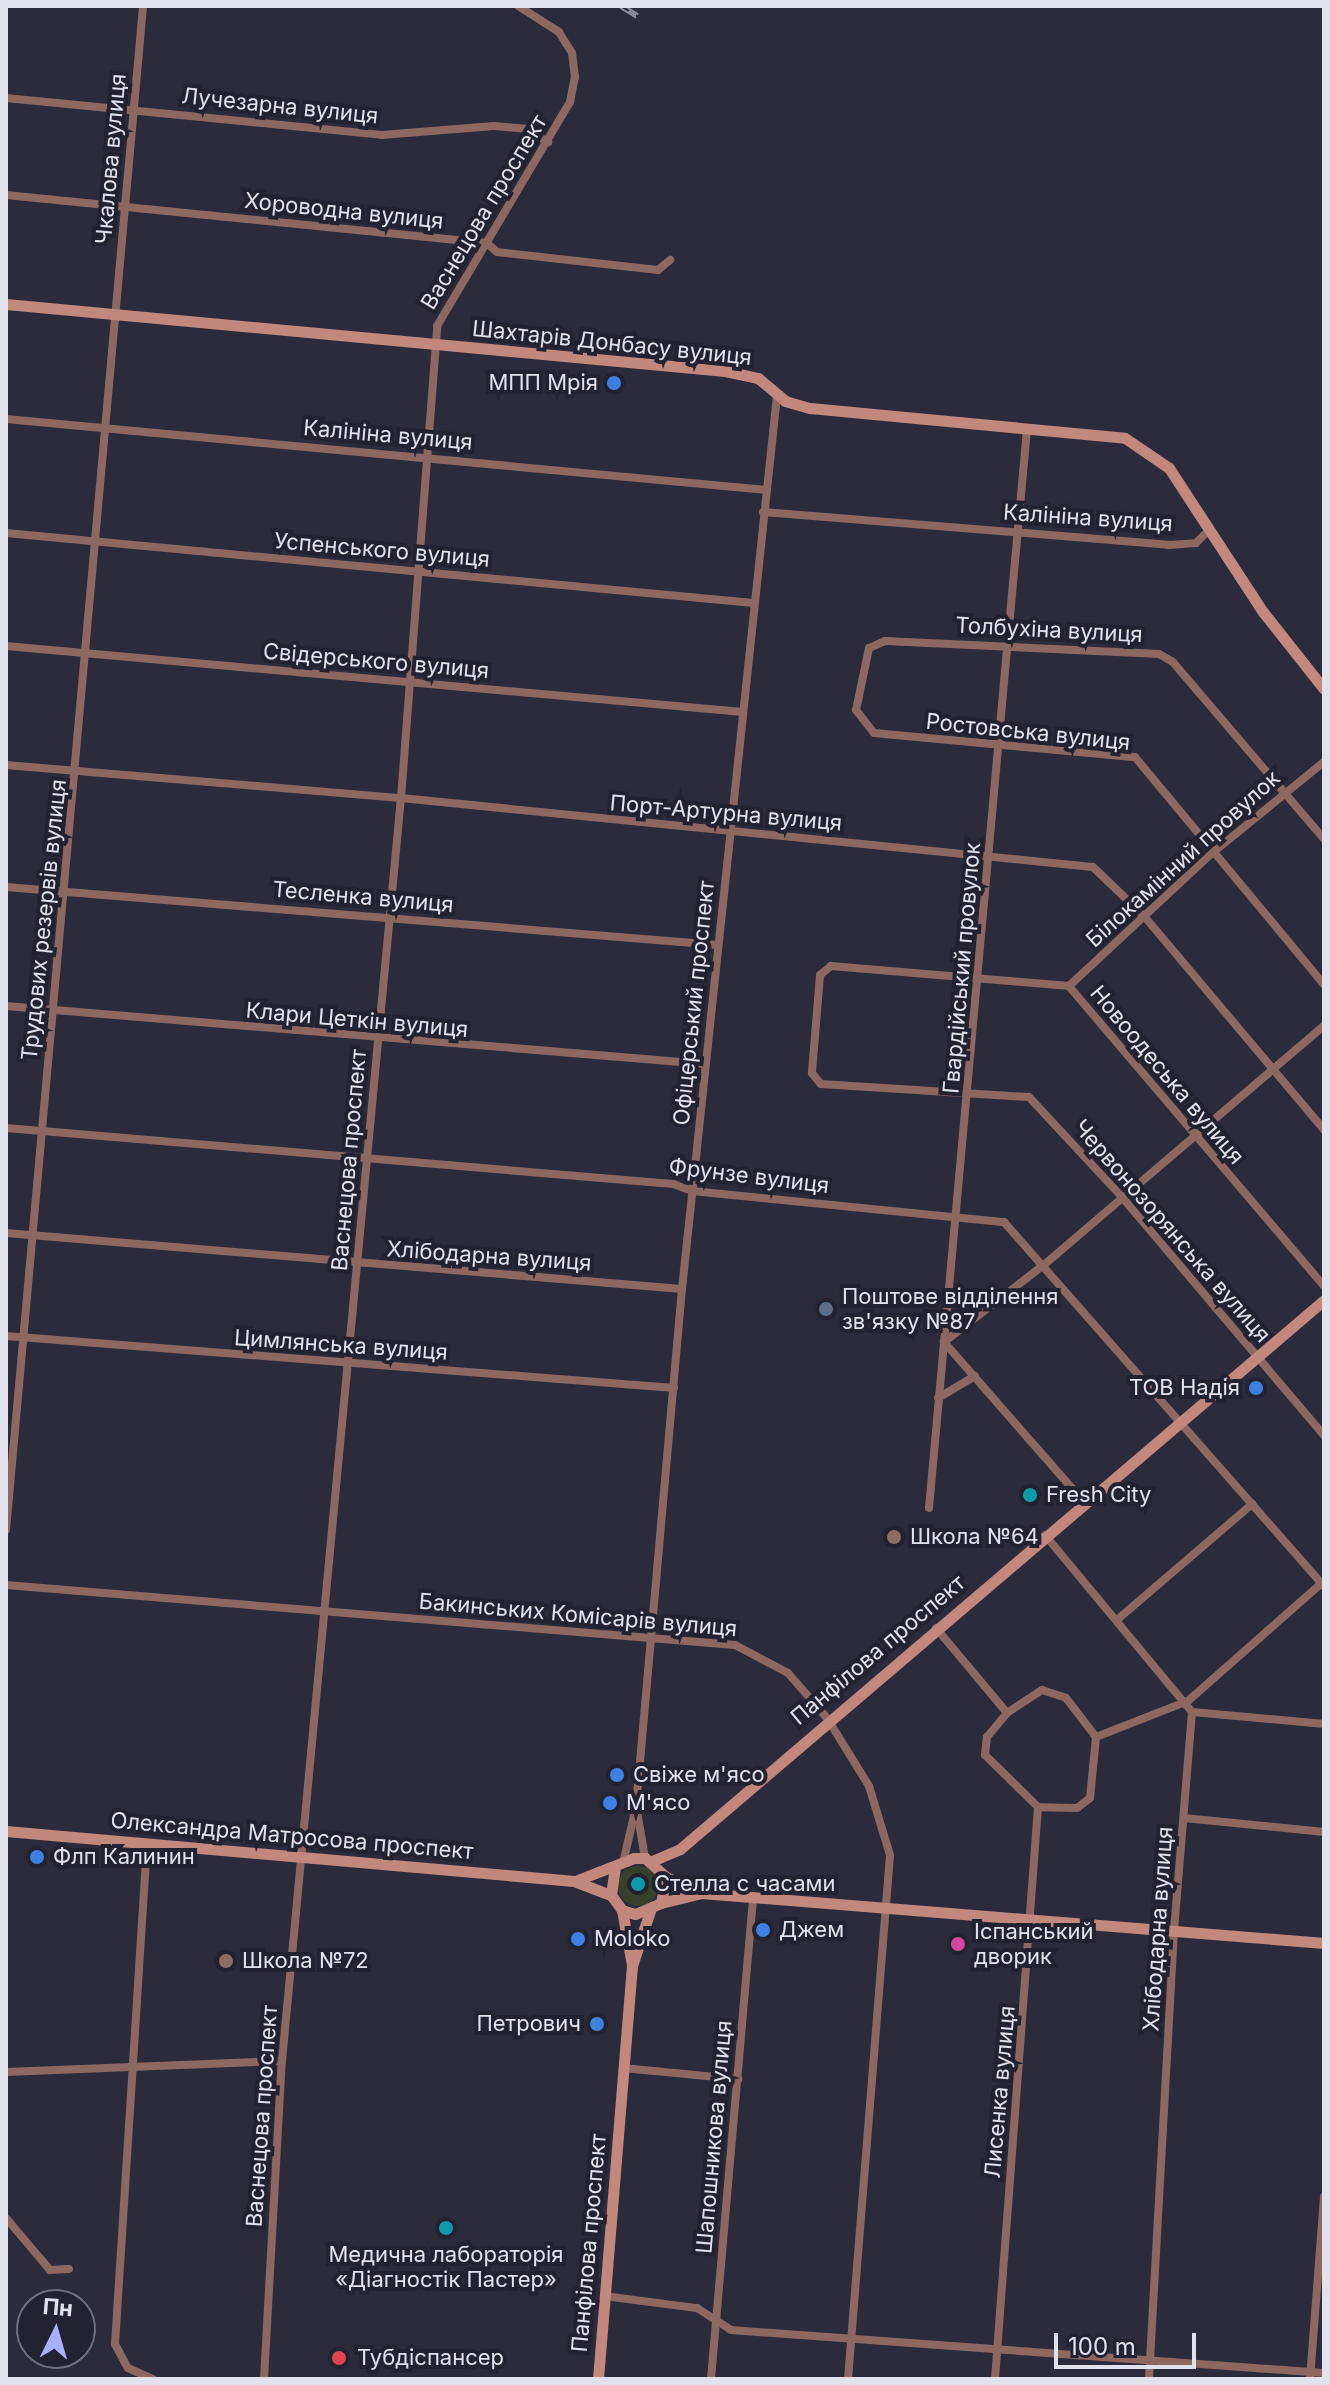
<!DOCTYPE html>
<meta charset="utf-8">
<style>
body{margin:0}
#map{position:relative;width:1330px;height:2385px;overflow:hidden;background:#2c2b3b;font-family:Inter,sans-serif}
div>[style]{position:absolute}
.green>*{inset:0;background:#37412a}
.round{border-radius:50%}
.street>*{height:8px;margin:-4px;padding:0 4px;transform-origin:4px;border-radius:4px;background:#8d6761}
.secondary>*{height:11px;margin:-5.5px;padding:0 5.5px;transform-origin:5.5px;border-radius:5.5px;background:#c2877d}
.rail>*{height:6px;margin-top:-3px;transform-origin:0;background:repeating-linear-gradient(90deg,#222231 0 9px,#908f9c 0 18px);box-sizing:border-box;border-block:2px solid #908f9c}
.dots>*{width:22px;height:22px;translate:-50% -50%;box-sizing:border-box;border:4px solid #222231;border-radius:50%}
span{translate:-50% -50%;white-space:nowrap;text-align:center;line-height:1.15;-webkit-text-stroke:8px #222231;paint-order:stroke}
.street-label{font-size:22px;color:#e2e2ec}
.poi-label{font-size:22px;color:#e2e2ec}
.right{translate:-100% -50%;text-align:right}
.left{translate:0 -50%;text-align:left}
.frame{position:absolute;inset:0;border:8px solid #e2e2ec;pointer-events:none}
.north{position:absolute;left:16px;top:2289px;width:80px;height:80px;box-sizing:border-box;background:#222231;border:2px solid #6f6f7c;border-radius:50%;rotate:5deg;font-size:22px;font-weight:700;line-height:32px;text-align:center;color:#e2e2ec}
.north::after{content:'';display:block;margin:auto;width:28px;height:36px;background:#a9b0fc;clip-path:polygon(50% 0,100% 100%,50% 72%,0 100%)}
.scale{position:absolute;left:1054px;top:2333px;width:142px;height:36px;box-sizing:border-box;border:4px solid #e2e2ec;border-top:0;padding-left:10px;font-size:24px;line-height:28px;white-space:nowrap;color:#e2e2ec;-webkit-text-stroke:6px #222231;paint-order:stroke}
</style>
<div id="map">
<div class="green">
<div class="round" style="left:618px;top:1866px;width:40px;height:40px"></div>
</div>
<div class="street">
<div style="left:6px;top:98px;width:378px;rotate:5.6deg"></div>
<div style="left:382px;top:135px;width:112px;rotate:-4.6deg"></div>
<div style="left:494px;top:126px;width:32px;rotate:5deg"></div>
<div style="left:526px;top:129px;width:26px;rotate:31deg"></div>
<div style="left:6px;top:195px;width:483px;rotate:5.7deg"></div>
<div style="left:487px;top:243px;width:13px;rotate:42deg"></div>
<div style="left:497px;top:252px;width:162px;rotate:6.4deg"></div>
<div style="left:658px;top:270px;width:16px;rotate:-40deg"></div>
<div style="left:6px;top:419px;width:763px;rotate:5.34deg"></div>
<div style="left:763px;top:512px;width:407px;rotate:4.6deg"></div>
<div style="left:1169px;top:545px;width:27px;rotate:-4deg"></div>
<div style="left:1196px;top:543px;width:18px;rotate:-45deg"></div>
<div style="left:6px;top:533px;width:751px;rotate:5.35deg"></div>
<div style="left:6px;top:646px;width:740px;rotate:5.12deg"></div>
<div style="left:6px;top:765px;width:396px;rotate:4.8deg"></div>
<div style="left:401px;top:798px;width:695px;rotate:5.69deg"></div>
<div style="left:1093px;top:867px;width:71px;rotate:43.9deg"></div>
<div style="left:1144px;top:916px;width:280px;rotate:49.9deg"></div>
<div style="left:1324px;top:839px;width:233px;rotate:-130.5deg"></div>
<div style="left:1173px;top:662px;width:16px;rotate:-150deg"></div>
<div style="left:1159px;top:654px;width:274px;rotate:-177.3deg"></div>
<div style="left:885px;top:641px;width:17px;rotate:156deg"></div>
<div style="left:869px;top:648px;width:63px;rotate:101.8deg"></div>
<div style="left:856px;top:710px;width:29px;rotate:52deg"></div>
<div style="left:874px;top:733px;width:262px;rotate:5.3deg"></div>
<div style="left:1135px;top:757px;width:296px;rotate:50.3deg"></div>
<div style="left:6px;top:887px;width:714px;rotate:4.66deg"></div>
<div style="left:1069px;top:986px;width:194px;rotate:-42.9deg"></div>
<div style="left:1211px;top:854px;width:146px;rotate:-39.2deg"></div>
<div style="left:6px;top:1006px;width:701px;rotate:4.74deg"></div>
<div style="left:6px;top:1128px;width:669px;rotate:4.8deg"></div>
<div style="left:673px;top:1184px;width:20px;rotate:20deg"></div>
<div style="left:692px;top:1191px;width:314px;rotate:5.7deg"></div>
<div style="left:1004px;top:1222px;width:485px;rotate:48.7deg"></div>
<div style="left:6px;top:1233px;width:678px;rotate:4.74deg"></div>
<div style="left:1324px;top:1286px;width:394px;rotate:-130.4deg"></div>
<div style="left:1069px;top:986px;width:239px;rotate:-175.2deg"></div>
<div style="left:831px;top:966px;width:14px;rotate:141deg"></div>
<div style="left:820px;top:975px;width:98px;rotate:94.7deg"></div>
<div style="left:812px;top:1073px;width:14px;rotate:51deg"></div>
<div style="left:821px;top:1084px;width:208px;rotate:3.6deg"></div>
<div style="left:1029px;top:1097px;width:135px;rotate:47.1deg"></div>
<div style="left:1121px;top:1196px;width:314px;rotate:49.7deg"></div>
<div style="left:6px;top:1336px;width:670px;rotate:4.45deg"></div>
<div style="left:938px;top:1398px;width:43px;rotate:-30.7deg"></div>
<div style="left:1084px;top:1502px;width:213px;rotate:-131.2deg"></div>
<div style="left:944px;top:1342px;width:128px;rotate:-37.7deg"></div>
<div style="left:1045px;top:1264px;width:367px;rotate:-40.5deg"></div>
<div style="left:929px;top:1508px;width:1082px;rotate:-84.81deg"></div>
<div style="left:6px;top:1530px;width:1530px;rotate:-84.86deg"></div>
<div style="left:1045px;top:1535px;width:230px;rotate:50.3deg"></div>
<div style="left:1192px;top:1712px;width:220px;rotate:94.7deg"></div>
<div style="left:1174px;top:1931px;width:449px;rotate:93.2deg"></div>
<div style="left:6px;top:1585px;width:731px;rotate:4.71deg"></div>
<div style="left:735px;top:1645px;width:60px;rotate:27.8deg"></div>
<div style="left:788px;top:1673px;width:60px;rotate:49.1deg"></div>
<div style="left:827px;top:1718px;width:80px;rotate:58.3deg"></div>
<div style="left:869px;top:1786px;width:72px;rotate:73.1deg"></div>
<div style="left:890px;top:1855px;width:526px;rotate:94.58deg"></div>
<div style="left:1118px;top:1619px;width:177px;rotate:-40.6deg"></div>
<div style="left:936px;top:1628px;width:111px;rotate:50.1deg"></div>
<div style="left:1042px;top:1690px;width:25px;rotate:18deg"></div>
<div style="left:1066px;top:1698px;width:49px;rotate:52.4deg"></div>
<div style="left:1096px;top:1737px;width:61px;rotate:95.6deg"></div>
<div style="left:1090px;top:1798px;width:16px;rotate:142deg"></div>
<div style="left:1077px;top:1808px;width:39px;rotate:-179deg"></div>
<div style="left:1038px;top:1807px;width:74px;rotate:-135.5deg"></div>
<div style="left:985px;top:1755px;width:18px;rotate:-84deg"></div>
<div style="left:987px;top:1737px;width:31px;rotate:-50deg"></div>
<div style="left:1007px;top:1713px;width:42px;rotate:-33.3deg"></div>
<div style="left:1192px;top:1712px;width:133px;rotate:5.2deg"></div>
<div style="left:1096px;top:1737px;width:99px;rotate:-21.4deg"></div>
<div style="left:1188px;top:1701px;width:181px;rotate:-41.4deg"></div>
<div style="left:637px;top:1811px;width:48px;rotate:80.3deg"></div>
<div style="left:1184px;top:1818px;width:141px;rotate:5.7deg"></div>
<div style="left:147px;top:1844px;width:501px;rotate:93.66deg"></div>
<div style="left:115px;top:2344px;width:27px;rotate:62deg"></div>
<div style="left:128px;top:2368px;width:27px;rotate:24deg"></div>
<div style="left:623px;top:1863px;width:57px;rotate:-76.9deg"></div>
<div style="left:636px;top:1807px;width:520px;rotate:-84.93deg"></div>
<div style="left:682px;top:1289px;width:898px;rotate:-83.93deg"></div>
<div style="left:623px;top:2068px;width:116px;rotate:5.5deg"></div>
<div style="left:6px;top:2072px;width:276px;rotate:-2.3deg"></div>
<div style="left:6px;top:2218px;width:68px;rotate:49.8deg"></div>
<div style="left:50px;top:2270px;width:19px;rotate:-3deg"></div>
<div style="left:604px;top:2296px;width:94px;rotate:7.4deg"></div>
<div style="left:697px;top:2308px;width:40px;rotate:32.9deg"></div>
<div style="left:731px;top:2330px;width:595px;rotate:4.15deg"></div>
<div style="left:264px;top:2379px;width:319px;rotate:-86.8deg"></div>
<div style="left:282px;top:2061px;width:1269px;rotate:-84.62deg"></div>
<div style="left:401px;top:798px;width:473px;rotate:-85.6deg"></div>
<div style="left:437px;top:326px;width:261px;rotate:-59.3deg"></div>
<div style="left:570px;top:102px;width:25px;rotate:-79deg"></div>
<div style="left:575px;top:77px;width:24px;rotate:-97deg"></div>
<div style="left:572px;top:53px;width:25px;rotate:-122deg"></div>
<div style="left:559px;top:32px;width:49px;rotate:-147.6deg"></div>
<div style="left:711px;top:2379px;width:483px;rotate:-85deg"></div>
<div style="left:995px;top:2379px;width:574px;rotate:-85.7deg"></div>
<div style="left:1310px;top:2379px;width:183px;rotate:-85.6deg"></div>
</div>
<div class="secondary">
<div style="left:6px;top:304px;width:722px;rotate:5.32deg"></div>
<div style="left:725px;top:371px;width:34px;rotate:12deg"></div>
<div style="left:758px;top:378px;width:35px;rotate:40deg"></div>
<div style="left:785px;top:401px;width:26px;rotate:16deg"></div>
<div style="left:810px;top:408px;width:316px;rotate:5.4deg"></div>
<div style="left:1125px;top:438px;width:53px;rotate:34.3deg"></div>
<div style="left:1169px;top:468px;width:172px;rotate:56.9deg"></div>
<div style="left:1263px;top:612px;width:98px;rotate:51.6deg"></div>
<div style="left:6px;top:1831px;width:570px;rotate:5.03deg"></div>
<div style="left:574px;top:1881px;width:40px;rotate:21deg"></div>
<div style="left:652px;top:1861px;width:30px;rotate:-23deg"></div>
<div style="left:680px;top:1849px;width:846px;rotate:-40.45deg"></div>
<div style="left:666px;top:1877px;width:38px;rotate:25deg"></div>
<div style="left:575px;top:1881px;width:63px;rotate:-21.3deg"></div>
<div style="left:634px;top:1858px;width:11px"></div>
<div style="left:645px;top:1858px;width:28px;rotate:42deg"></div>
<div style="left:666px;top:1877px;width:26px;rotate:101deg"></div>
<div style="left:661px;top:1903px;width:28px;rotate:157deg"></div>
<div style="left:635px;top:1914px;width:14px;rotate:-163deg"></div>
<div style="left:622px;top:1910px;width:19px;rotate:-126deg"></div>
<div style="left:611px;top:1895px;width:28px;rotate:-82deg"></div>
<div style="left:661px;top:1903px;width:41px;rotate:-14deg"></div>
<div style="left:701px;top:1893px;width:625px;rotate:4.59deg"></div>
<div style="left:622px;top:1910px;width:56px;rotate:79.7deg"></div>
<div style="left:598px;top:2379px;width:414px;rotate:-85.3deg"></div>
<div style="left:632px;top:1966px;width:58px;rotate:-71.9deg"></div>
</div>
<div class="rail">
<div style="left:621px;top:6px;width:19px;rotate:32deg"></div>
</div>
<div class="dots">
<div style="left:614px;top:383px;background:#3f7fe0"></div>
<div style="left:826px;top:1309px;background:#5c6f8a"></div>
<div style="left:1256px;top:1388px;background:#3f7fe0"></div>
<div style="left:1030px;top:1495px;background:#0f9aa8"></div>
<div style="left:894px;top:1537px;background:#8d6e63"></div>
<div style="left:617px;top:1775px;background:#3f7fe0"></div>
<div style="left:610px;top:1803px;background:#3f7fe0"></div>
<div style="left:37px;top:1857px;background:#3f7fe0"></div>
<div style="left:638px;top:1884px;background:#0f9aa8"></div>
<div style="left:763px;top:1930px;background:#3f7fe0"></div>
<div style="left:578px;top:1939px;background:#3f7fe0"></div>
<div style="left:958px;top:1944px;background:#d1479c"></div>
<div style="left:226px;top:1961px;background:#8d6e63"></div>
<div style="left:597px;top:2024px;background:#3f7fe0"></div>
<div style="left:446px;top:2228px;background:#0f9aa8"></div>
<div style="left:339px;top:2358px;background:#e0444e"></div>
</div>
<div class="street-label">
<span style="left:280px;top:106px;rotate:6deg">Лучезарна вулиця</span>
<span style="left:111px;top:159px;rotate:-85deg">Чкалова вулиця</span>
<span style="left:344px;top:211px;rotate:6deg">Хороводна вулиця</span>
<span style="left:484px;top:212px;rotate:-59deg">Васнецова проспект</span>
<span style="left:612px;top:343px;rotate:6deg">Шахтарів Донбасу вулиця</span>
<span style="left:388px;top:435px;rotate:5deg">Калініна вулиця</span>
<span style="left:1088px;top:518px;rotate:4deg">Калініна вулиця</span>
<span style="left:382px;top:550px;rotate:5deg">Успенського вулиця</span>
<span style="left:1049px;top:630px;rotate:3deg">Толбухіна вулиця</span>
<span style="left:376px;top:661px;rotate:5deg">Свідерського вулиця</span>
<span style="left:1028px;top:732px;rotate:6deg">Ростовська вулиця</span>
<span style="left:726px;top:813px;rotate:5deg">Порт-Артурна вулиця</span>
<span style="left:1183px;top:859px;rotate:-42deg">Білокамінний провулок</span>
<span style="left:363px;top:897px;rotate:5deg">Тесленка вулиця</span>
<span style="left:44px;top:920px;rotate:-84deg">Трудових резервів вулиця</span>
<span style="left:962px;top:968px;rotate:-85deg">Гвардійський провулок</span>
<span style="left:694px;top:1003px;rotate:-84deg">Офіцерський проспект</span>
<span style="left:357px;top:1020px;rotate:5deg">Клари Цеткін вулиця</span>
<span style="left:1167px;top:1075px;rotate:50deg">Новоодеська вулиця</span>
<span style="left:349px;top:1160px;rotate:-85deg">Васнецова проспект</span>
<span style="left:749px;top:1176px;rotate:7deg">Фрунзе вулиця</span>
<span style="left:1172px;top:1231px;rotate:49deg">Червонозорянська вулиця</span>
<span style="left:489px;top:1256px;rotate:4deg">Хлібодарна вулиця</span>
<span style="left:341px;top:1345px;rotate:4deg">Цимлянська вулиця</span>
<span style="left:578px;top:1615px;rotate:5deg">Бакинських Комісарів вулиця</span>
<span style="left:878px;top:1650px;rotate:-40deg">Панфілова проспект</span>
<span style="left:292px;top:1836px;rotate:5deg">Олександра Матросова проспект</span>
<span style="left:1158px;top:1929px;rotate:-86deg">Хлібодарна вулиця</span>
<span style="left:1000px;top:2092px;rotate:-85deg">Лисенка вулиця</span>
<span style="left:262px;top:2116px;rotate:-86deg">Васнецова проспект</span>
<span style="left:714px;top:2137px;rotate:-85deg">Шапошникова вулиця</span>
<span style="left:589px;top:2243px;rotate:-85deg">Панфілова проспект</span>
</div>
<div class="poi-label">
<span class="right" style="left:598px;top:383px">МПП Мрія</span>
<span class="left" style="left:842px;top:1309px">Поштове відділення<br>зв'язку №87</span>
<span class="right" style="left:1240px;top:1388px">ТОВ Надія</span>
<span class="left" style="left:1046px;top:1495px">Fresh City</span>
<span class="left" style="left:910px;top:1537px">Школа №64</span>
<span class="left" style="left:633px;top:1775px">Свіже м'ясо</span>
<span class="left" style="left:626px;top:1803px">М'ясо</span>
<span class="left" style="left:53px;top:1857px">Флп Калинин</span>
<span class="left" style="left:654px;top:1884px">Стелла с часами</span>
<span class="left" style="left:779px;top:1930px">Джем</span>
<span class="left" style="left:974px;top:1944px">Іспанський<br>дворик</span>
<span class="left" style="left:594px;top:1939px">Moloko</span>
<span class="left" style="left:242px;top:1961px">Школа №72</span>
<span class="right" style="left:581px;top:2024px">Петрович</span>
<span style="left:446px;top:2267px">Медична лабораторія<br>«Діагностік Пастер»</span>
<span class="left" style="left:357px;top:2358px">Тубдіспансер</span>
</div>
<div class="frame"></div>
<div class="north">Пн</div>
<div class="scale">100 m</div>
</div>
